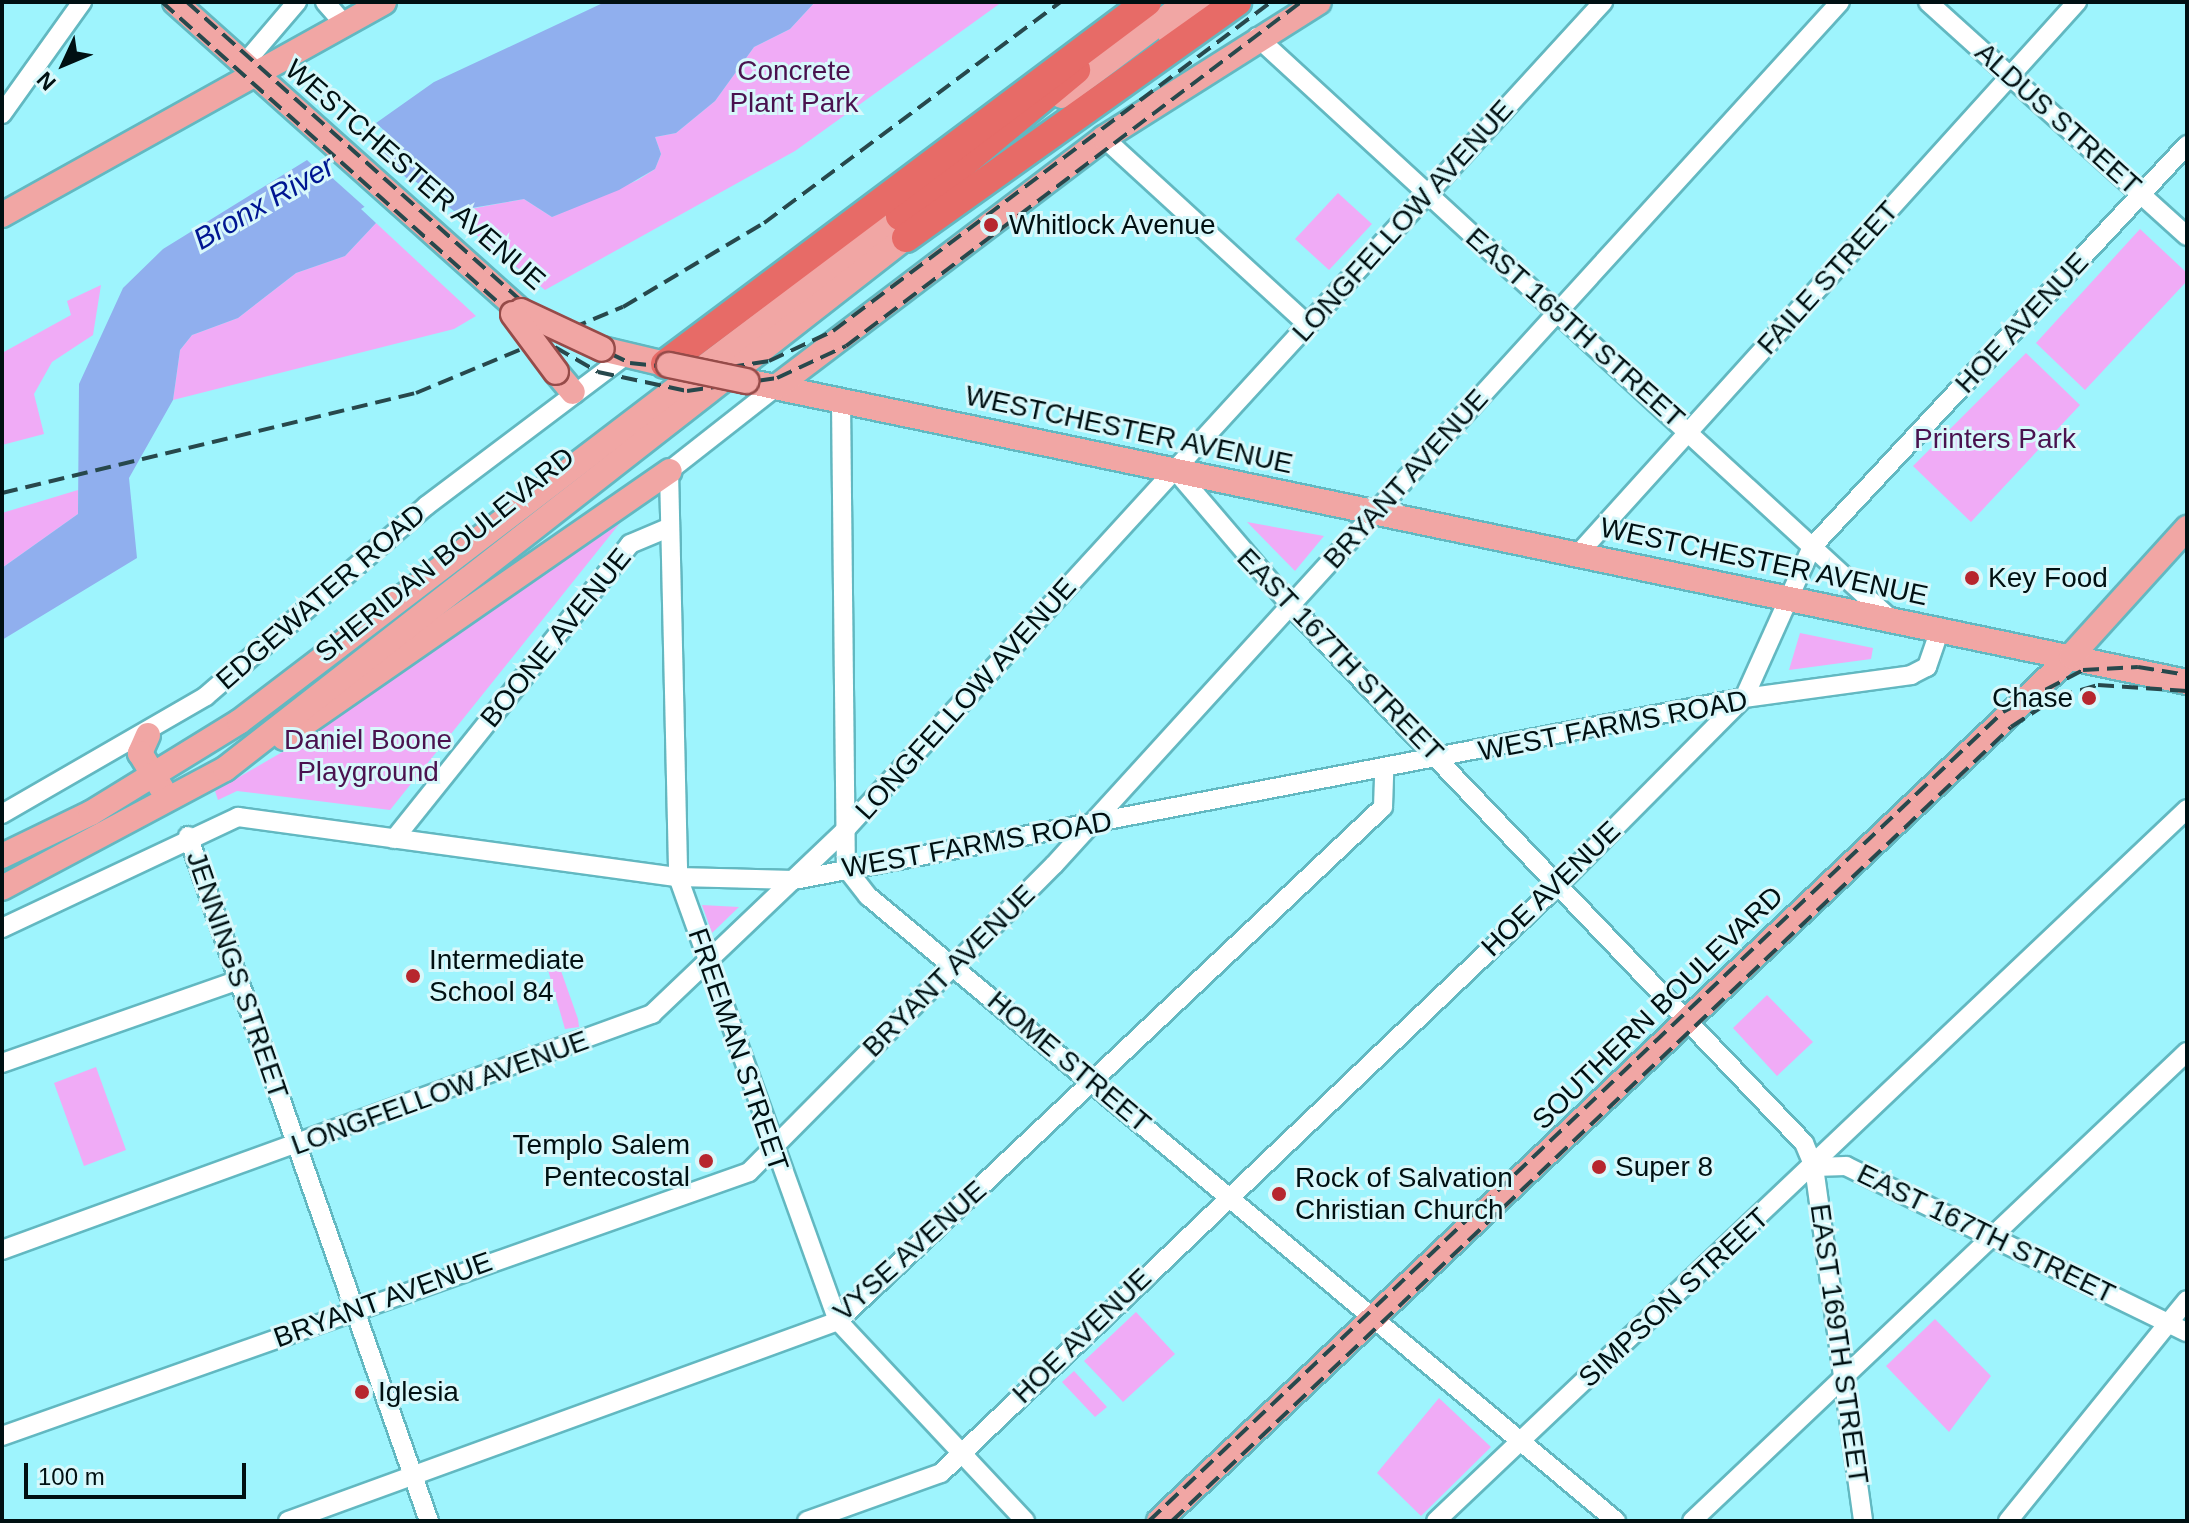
<!DOCTYPE html>
<style>
body{margin:0}
#map{position:relative;width:2189px;height:1523px;overflow:hidden;background:#9ef4fd;font-family:Arial,sans-serif}
div>[style]{position:absolute}
.green>*{inset:0;background:#f0abf6}
.water>*{inset:0;background:#90afee}
.pier>*{inset:0;background:#9ef4fd}
.roads{filter:drop-shadow(2px 0 #62b8c1) drop-shadow(-2px 0 #62b8c1) drop-shadow(0 2px #62b8c1) drop-shadow(0 -2px #62b8c1)}
.minor>*{height:18px;margin:-9px;padding:0 9px;transform-origin:9px;border-radius:9px;background:#fff}
.major>*{height:24px;margin:-12px;padding:0 12px;transform-origin:12px;border-radius:12px;background:#f1a6a4}
.highway>*{height:28px;margin:-14px;padding:0 14px;transform-origin:14px;border-radius:14px;background:#e76b67}
.rail>*{height:4px;margin-top:-2px;transform-origin:0;background:repeating-linear-gradient(90deg,#27484c 0 16px,transparent 0 24px)}
.bridges{filter:drop-shadow(2px 0 #964b49) drop-shadow(-2px 0 #964b49) drop-shadow(0 2px #964b49) drop-shadow(0 -2px #964b49)}
.major-bridge>*{height:24px;margin:-12px;padding:0 12px;transform-origin:12px;border-radius:12px;background:#f1a6a4}
.dots>*{width:22px;height:22px;translate:-50% -50%;box-sizing:border-box;border:4px solid #d8f8fb;border-radius:50%}
span{translate:-50% -50%;white-space:nowrap;text-align:center;line-height:1.15;-webkit-text-stroke:6px #d8f8fb;paint-order:stroke}
.park-label{font-size:28px;color:#4a124f}
.street-label{font-size:28px;color:#001012}
.poi-label{font-size:28px;color:#001012}
.left{translate:0 -50%;text-align:left}
.right{translate:-100% -50%;text-align:right}
.water-label{font-size:30px;color:#001692;font-style:italic}
.frame{position:absolute;inset:0;border:4px solid #001012;pointer-events:none}
.north{position:absolute;left:24px;top:24px;width:80px;height:80px;-webkit-text-stroke:6px #d8f8fb;paint-order:stroke;rotate:226deg;font-size:22px;font-weight:700;line-height:32px;text-align:center;color:#001012}
.north::after{content:'';display:block;margin:auto;width:28px;height:36px;background:#001012;clip-path:polygon(50% 0,100% 100%,50% 72%,0 100%)}
.scale{position:absolute;left:24px;top:1463px;width:222px;height:36px;box-sizing:border-box;border:4px solid #001012;border-top:0;padding-left:10px;font-size:24px;line-height:28px;white-space:nowrap;color:#001012;-webkit-text-stroke:6px #d8f8fb;paint-order:stroke}
</style>
<div id="map">
<div class="green">
<div style="clip-path:polygon(815px 2px,1002px 2px,795px 151px,545px 290px,449px 213px,524px 199px,552px 217px,638px 180px,655px 169px,661px 154px,655px 137px,676px 133px,715px 101px,754px 47px,790px 29px)"></div>
<div style="clip-path:polygon(1338px 193px,1372px 224px,1329px 270px,1295px 239px)"></div>
<div style="clip-path:polygon(376px 223px,476px 316px,454px 329px,173px 400px,180px 350px,192px 335px,238px 318px,296px 273px,345px 256px)"></div>
<div style="clip-path:polygon(2140px 229px,2187px 273px,2187px 281px,2085px 390px,2036px 343px)"></div>
<div style="clip-path:polygon(101px 285px,93px 335px,52px 362px,34px 394px,44px 434px,2px 445px,2px 353px,71px 315px,67px 301px)"></div>
<div style="clip-path:polygon(2026px 353px,2080px 405px,1971px 522px,1913px 466px)"></div>
<div style="clip-path:polygon(78px 490px,78px 514px,2px 568px,2px 513px)"></div>
<div style="clip-path:polygon(1247px 522px,1324px 536px,1295px 571px)"></div>
<div style="clip-path:polygon(620px 523px,390px 810px,237px 791px,218px 800px,215px 791px,310px 736px)"></div>
<div style="clip-path:polygon(1800px 633px,1873px 648px,1871px 659px,1789px 670px)"></div>
<div style="clip-path:polygon(702px 905px,739px 907px,712px 933px)"></div>
<div style="clip-path:polygon(560px 968px,578px 1019px,579px 1027px,565px 1029px,548px 970px)"></div>
<div style="clip-path:polygon(1767px 995px,1813px 1042px,1777px 1076px,1733px 1028px)"></div>
<div style="clip-path:polygon(96px 1067px,126px 1150px,84px 1166px,54px 1083px)"></div>
<div style="clip-path:polygon(1136px 1312px,1175px 1354px,1123px 1402px,1084px 1361px)"></div>
<div style="clip-path:polygon(1935px 1319px,1991px 1376px,1949px 1432px,1886px 1366px)"></div>
<div style="clip-path:polygon(1074px 1371px,1107px 1407px,1095px 1417px,1062px 1382px)"></div>
<div style="clip-path:polygon(1439px 1398px,1491px 1447px,1421px 1516px,1377px 1473px)"></div>
</div>
<div class="water">
<div style="clip-path:polygon(605px 2px,815px 2px,790px 29px,754px 47px,715px 101px,676px 133px,655px 137px,661px 154px,655px 169px,619px 190px,552px 217px,524px 199px,454px 211px,411px 178px,361px 209px,376px 223px,345px 256px,296px 273px,238px 318px,192px 335px,180px 350px,173px 400px,129px 478px,137px 558px,2px 640px,2px 568px,78px 514px,79px 384px,123px 288px,163px 249px,307px 160px,327px 179px,381px 144px,389px 135px,376px 123px,434px 82px)"></div>
</div>
<div class="pier">
<div style="clip-path:polygon(372px 147px,411px 182px,367px 209px,329px 175px)"></div>
</div>
<div class="roads">
<div class="minor">
<div style="left:325px;top:2px;width:29px;rotate:49deg"></div>
<div style="left:1928px;top:2px;width:349px;rotate:42.1deg"></div>
<div style="left:1257px;top:37px;width:862px;rotate:42.56deg"></div>
<div style="left:244px;top:64px;width:82px;rotate:-49.5deg"></div>
<div style="left:2px;top:114px;width:138px;rotate:-54.5deg"></div>
<div style="left:1104px;top:138px;width:277px;rotate:42.5deg"></div>
<div style="left:776px;top:387px;width:136px;rotate:141.9deg"></div>
<div style="left:669px;top:471px;width:406px;rotate:88.7deg"></div>
<div style="left:678px;top:877px;width:472px;rotate:70.2deg"></div>
<div style="left:838px;top:1321px;width:274px;rotate:46.9deg"></div>
<div style="left:841px;top:401px;width:467px;rotate:89.4deg"></div>
<div style="left:846px;top:868px;width:36px;rotate:52deg"></div>
<div style="left:868px;top:896px;width:975px;rotate:39.88deg"></div>
<div style="left:1175px;top:470px;width:179px;rotate:49.5deg"></div>
<div style="left:1291px;top:606px;width:743px;rotate:46.31deg"></div>
<div style="left:1804px;top:1143px;width:26px;rotate:67deg"></div>
<div style="left:1814px;top:1167px;width:357px;rotate:82.1deg"></div>
<div style="left:1579px;top:553px;width:743px;rotate:-47.89deg"></div>
<div style="left:2px;top:814px;width:236px;rotate:-30deg"></div>
<div style="left:206px;top:696px;width:291px;rotate:-40.8deg"></div>
<div style="left:426px;top:506px;width:249px;rotate:-37deg"></div>
<div style="left:188px;top:836px;width:726px;rotate:70.62deg"></div>
<div style="left:394px;top:839px;width:378px;rotate:-51.3deg"></div>
<div style="left:630px;top:544px;width:41px;rotate:-22.8deg"></div>
<div style="left:2px;top:928px;width:261px;rotate:-25.2deg"></div>
<div style="left:238px;top:817px;width:444px;rotate:7.8deg"></div>
<div style="left:678px;top:877px;width:116px;rotate:1.5deg"></div>
<div style="left:794px;top:880px;width:967px;rotate:-10.85deg"></div>
<div style="left:1744px;top:698px;width:169px;rotate:-7.8deg"></div>
<div style="left:1911px;top:675px;width:18px;rotate:-27deg"></div>
<div style="left:1927px;top:667px;width:39px;rotate:-71deg"></div>
<div style="left:2px;top:1063px;width:251px;rotate:-19.3deg"></div>
<div style="left:1814px;top:1167px;width:32px;rotate:-2deg"></div>
<div style="left:1846px;top:1166px;width:379px;rotate:26deg"></div>
<div style="left:2px;top:1250px;width:692px;rotate:-19.95deg"></div>
<div style="left:652px;top:1014px;width:269px;rotate:-43.6deg"></div>
<div style="left:847px;top:828px;width:1120px;rotate:-47.53deg"></div>
<div style="left:2px;top:1436px;width:792px;rotate:-19.46deg"></div>
<div style="left:749px;top:1172px;width:433px;rotate:-45.2deg"></div>
<div style="left:1054px;top:865px;width:1167px;rotate:-47.67deg"></div>
<div style="left:288px;top:1521px;width:585px;rotate:-19.98deg"></div>
<div style="left:838px;top:1321px;width:749px;rotate:-43.32deg"></div>
<div style="left:1383px;top:807px;width:36px;rotate:-88deg"></div>
<div style="left:807px;top:1521px;width:142px;rotate:-19.7deg"></div>
<div style="left:941px;top:1473px;width:854px;rotate:-43.62deg"></div>
<div style="left:1559px;top:884px;width:262px;rotate:-45.2deg"></div>
<div style="left:1744px;top:698px;width:166px;rotate:-65.8deg"></div>
<div style="left:1812px;top:547px;width:550px;rotate:-46.99deg"></div>
<div style="left:1436px;top:1521px;width:1035px;rotate:-43.47deg"></div>
<div style="left:1692px;top:1521px;width:682px;rotate:-43.46deg"></div>
<div style="left:2008px;top:1521px;width:284px;rotate:-51deg"></div>
</div>
<div class="major">
<div style="left:175px;top:2px;width:464px;rotate:41.8deg"></div>
<div style="left:1170px;top:34px;width:53px;rotate:-37.3deg"></div>
<div style="left:1062px;top:96px;width:146px;rotate:-36.9deg"></div>
<div style="left:2px;top:215px;width:437px;rotate:-29.1deg"></div>
<div style="left:602px;top:349px;width:69px;rotate:13.4deg"></div>
<div style="left:556px;top:372px;width:26px;rotate:50deg"></div>
<div style="left:746px;top:381px;width:1472px;rotate:11.8deg"></div>
<div style="left:776px;top:387px;width:412px;rotate:-37.2deg"></div>
<div style="left:1104px;top:138px;width:254px;rotate:-32.3deg"></div>
<div style="left:148px;top:735px;width:20px;rotate:114deg"></div>
<div style="left:140px;top:753px;width:42px;rotate:58.6deg"></div>
<div style="left:284px;top:738px;width:469px;rotate:-34.7deg"></div>
<div style="left:2px;top:856px;width:99px;rotate:-25.8deg"></div>
<div style="left:91px;top:813px;width:174px;rotate:-31.6deg"></div>
<div style="left:239px;top:722px;width:849px;rotate:-37.34deg"></div>
<div style="left:2px;top:888px;width:253px;rotate:-28.1deg"></div>
<div style="left:225px;top:769px;width:881px;rotate:-37.99deg"></div>
<div style="left:1159px;top:1521px;width:1257px;rotate:-43.48deg"></div>
<div style="left:2071px;top:656px;width:173px;rotate:-47.8deg"></div>
</div>
<div class="highway">
<div style="left:900px;top:216px;width:229px;rotate:-39.7deg"></div>
<div style="left:906px;top:238px;width:407px;rotate:-35.5deg"></div>
<div style="left:665px;top:364px;width:603px;rotate:-36.91deg"></div>
</div>
</div>
<div class="rail">
<div style="left:162px;top:2px;width:499px;rotate:41.8deg"></div>
<div style="left:534px;top:335px;width:74px;rotate:30deg"></div>
<div style="left:598px;top:372px;width:91px;rotate:12.1deg"></div>
<div style="left:687px;top:391px;width:91px;rotate:-8.2deg"></div>
<div style="left:777px;top:378px;width:76px;rotate:-24.9deg"></div>
<div style="left:846px;top:346px;width:570px;rotate:-37.09deg"></div>
<div style="left:187px;top:2px;width:480px;rotate:41.8deg"></div>
<div style="left:545px;top:322px;width:94px;rotate:25.8deg"></div>
<div style="left:630px;top:363px;width:75px;rotate:6.1deg"></div>
<div style="left:705px;top:371px;width:65px;rotate:-8.9deg"></div>
<div style="left:769px;top:361px;width:71px;rotate:-25.1deg"></div>
<div style="left:833px;top:331px;width:548px;rotate:-36.91deg"></div>
<div style="left:2px;top:493px;width:426px;rotate:-13.6deg"></div>
<div style="left:416px;top:393px;width:224px;rotate:-22.6deg"></div>
<div style="left:623px;top:307px;width:164px;rotate:-30.8deg"></div>
<div style="left:764px;top:223px;width:370px;rotate:-36.7deg"></div>
<div style="left:1149px;top:1521px;width:1176px;rotate:-43.45deg"></div>
<div style="left:2003px;top:712px;width:90px;rotate:-27.7deg"></div>
<div style="left:2083px;top:670px;width:55px;rotate:-3.1deg"></div>
<div style="left:2138px;top:667px;width:50px;rotate:9.3deg"></div>
<div style="left:1172px;top:1521px;width:1155px;rotate:-43.42deg"></div>
<div style="left:2011px;top:727px;width:55px;rotate:-33.1deg"></div>
<div style="left:2057px;top:697px;width:43px;rotate:-16.3deg"></div>
<div style="left:2098px;top:685px;width:89px;rotate:3.9deg"></div>
</div>
<div class="bridges">
<div class="major-bridge">
<div style="left:521px;top:311px;width:89px;rotate:25.1deg"></div>
<div style="left:513px;top:314px;width:72px;rotate:53.4deg"></div>
<div style="left:669px;top:365px;width:79px;rotate:11.7deg"></div>
</div>
</div>
<div class="dots">
<div style="left:991px;top:225px;background:#b7262e"></div>
<div style="left:1972px;top:578px;background:#b7262e"></div>
<div style="left:2089px;top:698px;background:#b7262e"></div>
<div style="left:413px;top:976px;background:#b7262e"></div>
<div style="left:706px;top:1161px;background:#b7262e"></div>
<div style="left:1599px;top:1167px;background:#b7262e"></div>
<div style="left:1279px;top:1194px;background:#b7262e"></div>
<div style="left:362px;top:1392px;background:#b7262e"></div>
</div>
<div class="park-label">
<span style="left:794px;top:87px">Concrete<br>Plant Park</span>
<span style="left:1995px;top:439px">Printers Park</span>
<span style="left:368px;top:756px">Daniel Boone<br>Playground</span>
</div>
<div class="street-label">
<span style="left:2058px;top:119px;rotate:42deg">ALDUS STREET</span>
<span style="left:415px;top:175px;rotate:41deg">WESTCHESTER AVENUE</span>
<span style="left:1403px;top:221px;rotate:-48deg">LONGFELLOW AVENUE</span>
<span style="left:1828px;top:278px;rotate:-48deg">FAILE STREET</span>
<span style="left:2022px;top:323px;rotate:-47deg">HOE AVENUE</span>
<span style="left:1575px;top:328px;rotate:42deg">EAST 165TH STREET</span>
<span style="left:1129px;top:430px;rotate:12deg">WESTCHESTER AVENUE</span>
<span style="left:1406px;top:479px;rotate:-48deg">BRYANT AVENUE</span>
<span style="left:445px;top:555px;rotate:-39deg">SHERIDAN BOULEVARD</span>
<span style="left:1764px;top:562px;rotate:12deg">WESTCHESTER AVENUE</span>
<span style="left:321px;top:597px;rotate:-41deg">EDGEWATER ROAD</span>
<span style="left:556px;top:638px;rotate:-51deg">BOONE AVENUE</span>
<span style="left:1340px;top:655px;rotate:46deg">EAST 167TH STREET</span>
<span style="left:966px;top:699px;rotate:-48deg">LONGFELLOW AVENUE</span>
<span style="left:1613px;top:726px;rotate:-11deg">WEST FARMS ROAD</span>
<span style="left:977px;top:845px;rotate:-10deg">WEST FARMS ROAD</span>
<span style="left:1551px;top:889px;rotate:-44deg">HOE AVENUE</span>
<span style="left:949px;top:971px;rotate:-45deg">BRYANT AVENUE</span>
<span style="left:237px;top:975px;rotate:71deg">JENNINGS STREET</span>
<span style="left:1658px;top:1008px;rotate:-44deg">SOUTHERN BOULEVARD</span>
<span style="left:738px;top:1050px;rotate:71deg">FREEMAN STREET</span>
<span style="left:1069px;top:1062px;rotate:40deg">HOME STREET</span>
<span style="left:440px;top:1093px;rotate:-20deg">LONGFELLOW AVENUE</span>
<span style="left:1986px;top:1234px;rotate:26deg">EAST 167TH STREET</span>
<span style="left:910px;top:1251px;rotate:-42deg">VYSE AVENUE</span>
<span style="left:1674px;top:1298px;rotate:-43deg">SIMPSON STREET</span>
<span style="left:383px;top:1300px;rotate:-20deg">BRYANT AVENUE</span>
<span style="left:1082px;top:1336px;rotate:-44deg">HOE AVENUE</span>
<span style="left:1839px;top:1344px;rotate:82deg">EAST 169TH STREET</span>
</div>
<div class="poi-label">
<span class="left" style="left:1009px;top:225px">Whitlock Avenue</span>
<span class="left" style="left:1988px;top:578px">Key Food</span>
<span class="right" style="left:2073px;top:698px">Chase</span>
<span class="left" style="left:429px;top:976px">Intermediate<br>School 84</span>
<span class="right" style="left:690px;top:1161px">Templo Salem<br>Pentecostal</span>
<span class="left" style="left:1615px;top:1167px">Super 8</span>
<span class="left" style="left:1295px;top:1194px">Rock of Salvation<br>Christian Church</span>
<span class="left" style="left:378px;top:1392px">Iglesia</span>
</div>
<div class="water-label">
<span style="left:264px;top:203px;rotate:-30deg">Bronx River</span>
</div>
<div class="frame"></div>
<div class="north">N</div>
<div class="scale">100 m</div>
</div>
